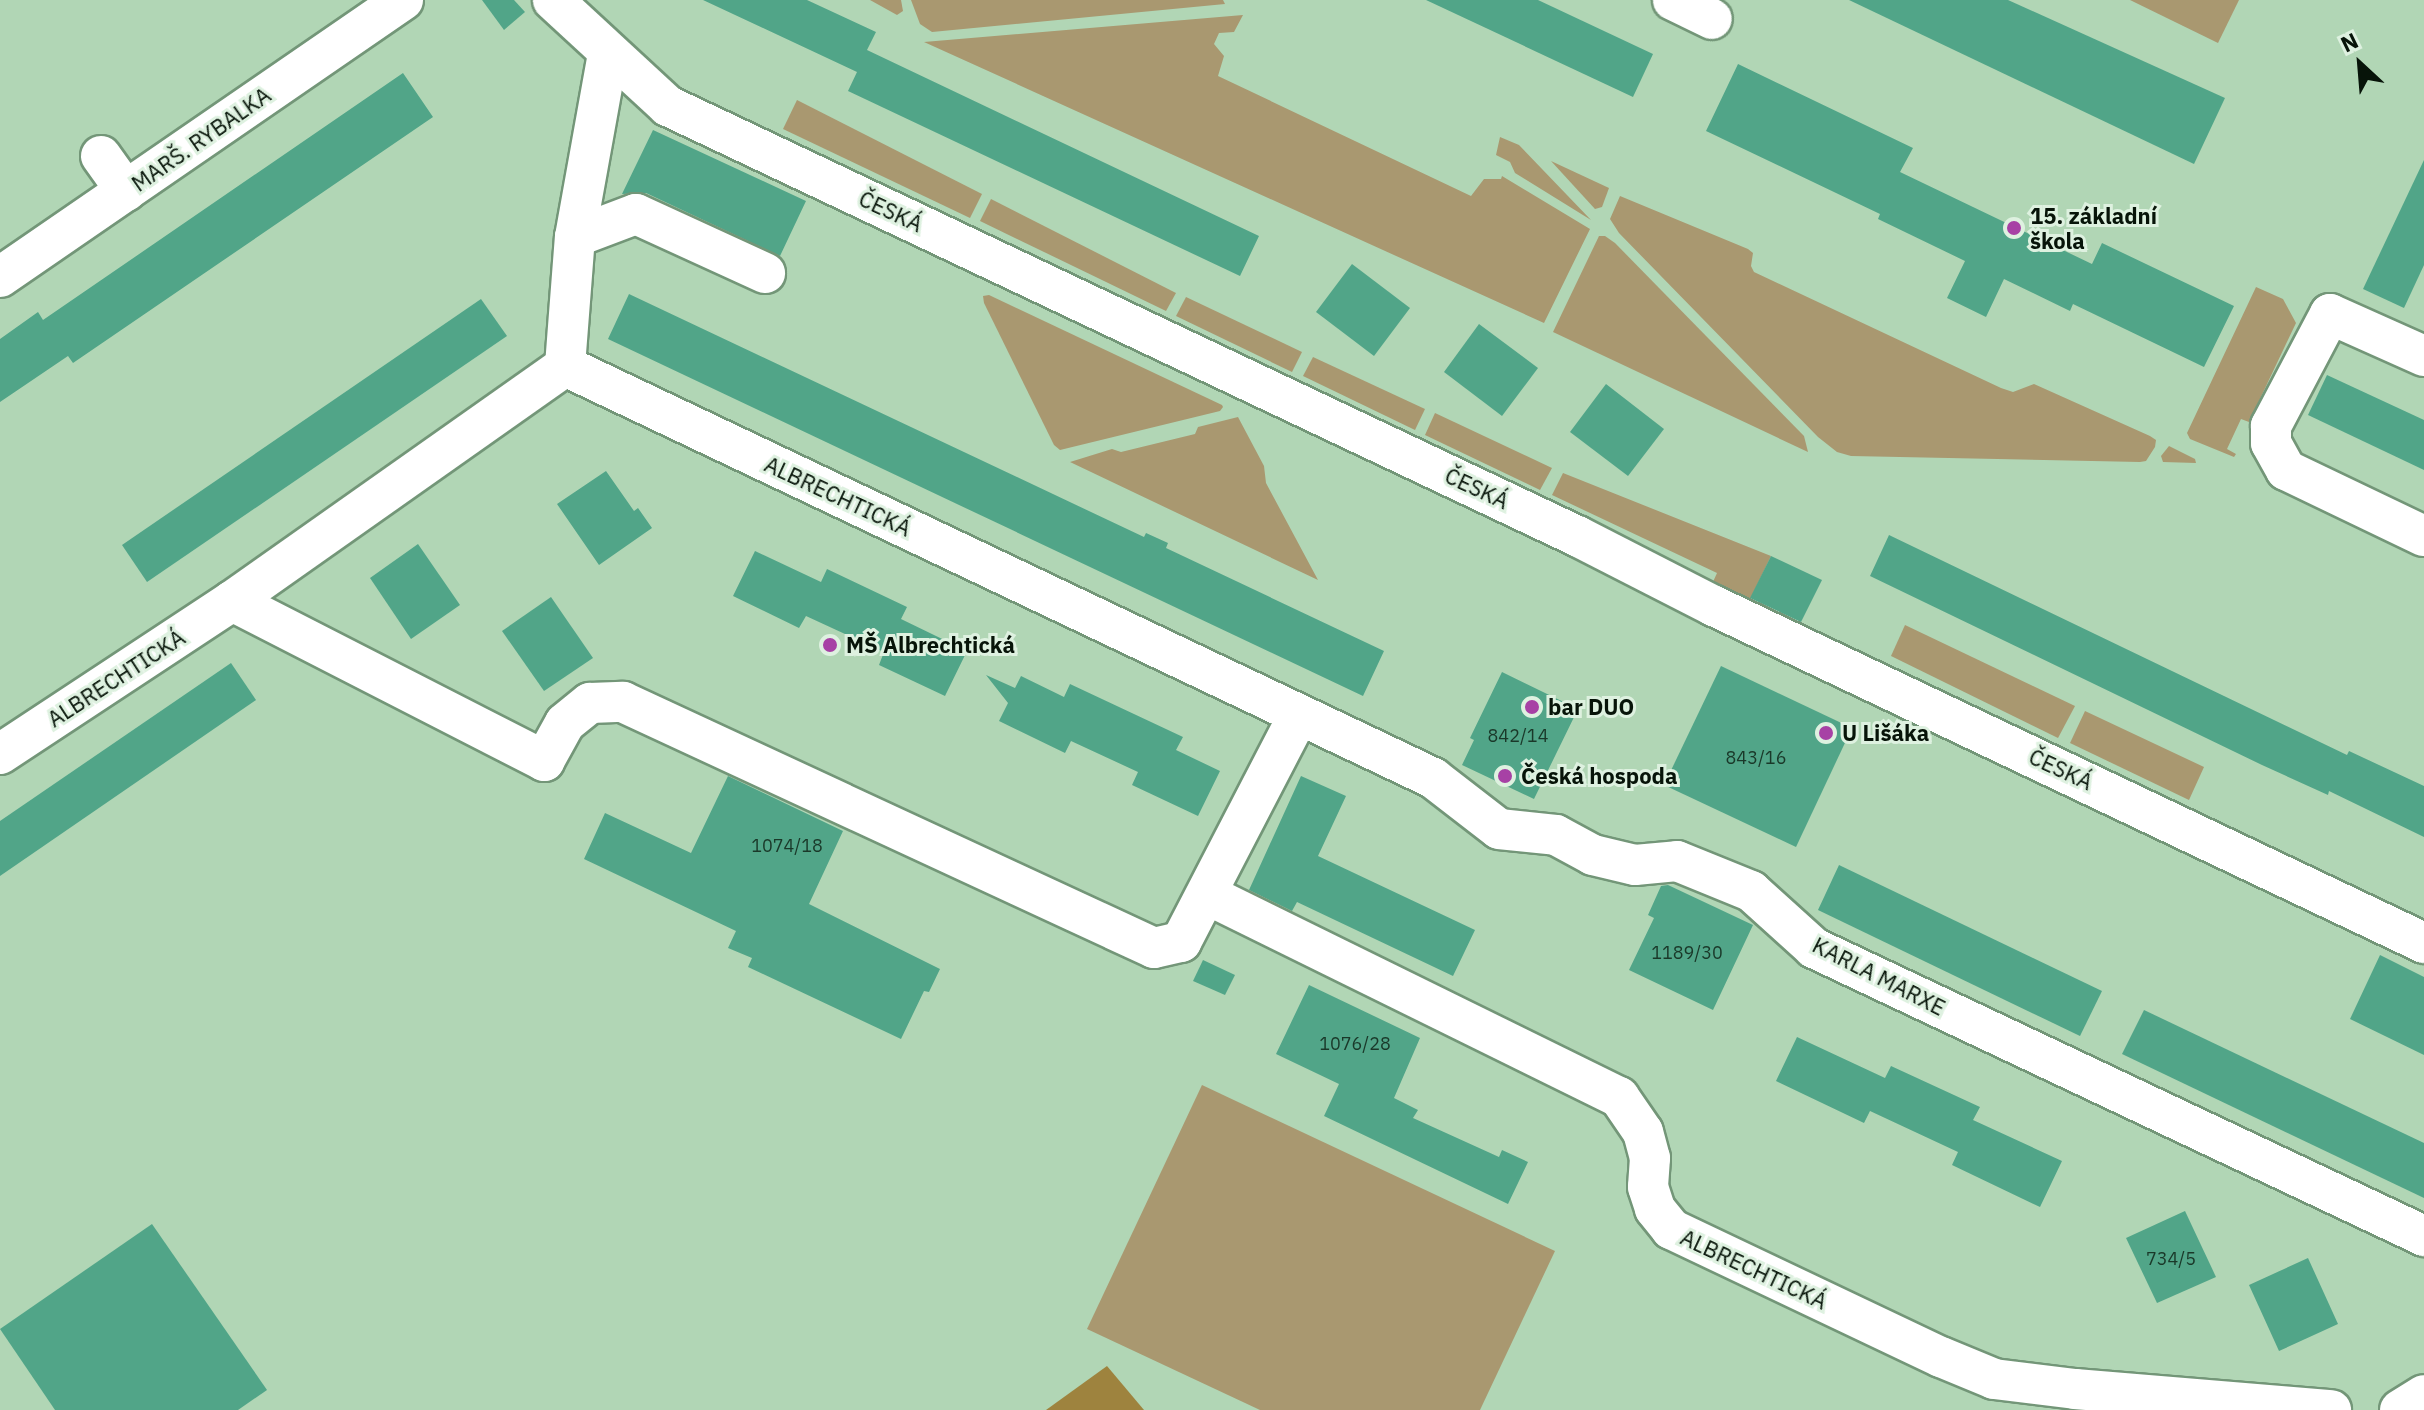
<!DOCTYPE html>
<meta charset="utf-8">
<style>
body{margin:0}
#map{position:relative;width:2424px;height:1410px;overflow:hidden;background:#b1d6b5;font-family:"IBM Plex Sans",sans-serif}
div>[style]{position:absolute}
.green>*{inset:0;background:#a99870}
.forest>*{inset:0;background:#9e833e}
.building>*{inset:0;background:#51a588}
.roads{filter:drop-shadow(2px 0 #739678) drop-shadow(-2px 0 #739678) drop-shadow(0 2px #739678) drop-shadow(0 -2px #739678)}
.minor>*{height:40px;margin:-20px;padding:0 20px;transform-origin:20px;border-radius:20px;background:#fff}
.dots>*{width:22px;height:22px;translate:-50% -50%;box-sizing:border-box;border:4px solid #def1e0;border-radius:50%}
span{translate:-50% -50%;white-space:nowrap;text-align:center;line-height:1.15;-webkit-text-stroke:6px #def1e0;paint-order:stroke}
.number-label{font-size:18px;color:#1a3829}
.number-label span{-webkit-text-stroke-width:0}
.street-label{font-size:22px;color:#071409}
.poi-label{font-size:22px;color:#071409;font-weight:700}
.left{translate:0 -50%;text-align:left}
.north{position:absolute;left:2320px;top:24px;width:80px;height:80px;-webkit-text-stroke:6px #def1e0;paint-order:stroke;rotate:334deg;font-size:22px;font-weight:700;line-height:32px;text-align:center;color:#071409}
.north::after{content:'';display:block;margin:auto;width:28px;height:36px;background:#071409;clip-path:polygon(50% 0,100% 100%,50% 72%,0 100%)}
</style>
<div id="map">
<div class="green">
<div style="clip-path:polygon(870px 0,901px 0,903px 11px,897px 15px)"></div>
<div style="clip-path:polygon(911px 0,1223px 0,1225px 4px,932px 32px,920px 24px)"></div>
<div style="clip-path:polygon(2130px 0,2239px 0,2218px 43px)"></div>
<div style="clip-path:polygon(1243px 15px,1234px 32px,1219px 33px,1214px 44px,1224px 56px,1218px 76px,1471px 196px,1484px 179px,1501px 179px,1502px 176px,1590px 229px,1544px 323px,924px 42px)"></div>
<div style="clip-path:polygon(797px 100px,982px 194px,970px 218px,783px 129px)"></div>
<div style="clip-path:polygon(1500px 137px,1519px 145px,1591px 220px,1515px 173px,1510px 162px,1496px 155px)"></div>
<div style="clip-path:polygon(1551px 161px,1609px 188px,1602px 207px,1595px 209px)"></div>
<div style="clip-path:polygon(1620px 196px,1748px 249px,1753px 253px,1751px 266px,1754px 272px,2001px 388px,2013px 392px,2034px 384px,2150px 436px,2156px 440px,2155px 447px,2146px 461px,2140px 462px,1851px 456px,1837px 452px,1818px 437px,1619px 233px,1610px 219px)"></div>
<div style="clip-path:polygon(991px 199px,1176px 293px,1166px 311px,980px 221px)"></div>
<div style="clip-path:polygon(1599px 236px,1605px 236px,1615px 243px,1804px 436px,1808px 452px,1553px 332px)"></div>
<div style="clip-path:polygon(2256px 287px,2283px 299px,2296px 323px,2249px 422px,2241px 419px,2227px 449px,2236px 454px,2234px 457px,2190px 439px,2187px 433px)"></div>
<div style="clip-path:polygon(989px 295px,1222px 405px,1223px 407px,1220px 411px,1060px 450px,1054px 445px,984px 303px,983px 296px)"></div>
<div style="clip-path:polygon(1186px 297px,1302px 352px,1292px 372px,1176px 316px)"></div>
<div style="clip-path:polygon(1313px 357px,1425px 409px,1415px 430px,1303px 376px)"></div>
<div style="clip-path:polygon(1435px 413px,1552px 468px,1540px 490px,1425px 435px)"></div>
<div style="clip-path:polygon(1238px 417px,1264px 466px,1266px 483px,1318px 580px,1070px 462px,1112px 449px,1121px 452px,1195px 434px,1198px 427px)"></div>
<div style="clip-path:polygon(2169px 446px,2195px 459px,2196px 463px,2163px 462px,2161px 456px)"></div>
<div style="clip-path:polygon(1563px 473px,1771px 556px,1747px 606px,1708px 593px,1717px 573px,1552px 495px)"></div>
<div style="clip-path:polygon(1905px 625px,2075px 706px,2058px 738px,1891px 656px)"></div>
<div style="clip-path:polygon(2085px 711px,2204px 767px,2189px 800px,2070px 743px)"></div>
<div style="clip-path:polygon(1202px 1085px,1555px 1251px,1480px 1410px,1260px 1410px,1087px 1329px)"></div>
</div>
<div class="forest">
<div style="clip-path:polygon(1107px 1366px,1144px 1410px,1046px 1410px)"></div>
</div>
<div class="building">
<div style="clip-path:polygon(482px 0,514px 0,525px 12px,504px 30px)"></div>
<div style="clip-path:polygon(703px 0,807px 0,876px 32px,867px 50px,1259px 236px,1240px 276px,848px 91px,857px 72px)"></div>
<div style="clip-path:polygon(1426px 0,1538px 0,1653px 54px,1633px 97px)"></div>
<div style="clip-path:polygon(1849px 0,2008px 0,2225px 98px,2194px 164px)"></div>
<div style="clip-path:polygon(1738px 64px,1913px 148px,1900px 172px,2092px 264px,2102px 243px,2234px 306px,2204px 367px,2073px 304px,2070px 311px,2004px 279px,1986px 317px,1947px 298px,1965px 261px,1878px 219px,1880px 214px,1706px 131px)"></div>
<div style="clip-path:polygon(403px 73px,433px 117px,73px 363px,68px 356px,0 402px,0 339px,38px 312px,43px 320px)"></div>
<div style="clip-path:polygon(653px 130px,806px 201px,780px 256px,646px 193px,622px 194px)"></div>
<div style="clip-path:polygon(2424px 160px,2424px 265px,2404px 308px,2363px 289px)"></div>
<div style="clip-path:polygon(1352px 264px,1410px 308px,1374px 356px,1316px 312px)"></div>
<div style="clip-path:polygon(629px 294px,1144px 537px,1146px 533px,1168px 543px,1166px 548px,1384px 651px,1363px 696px,608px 339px)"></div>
<div style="clip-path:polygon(481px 299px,507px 336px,147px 582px,122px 545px)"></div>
<div style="clip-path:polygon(1479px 324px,1538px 368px,1502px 416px,1444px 372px)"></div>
<div style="clip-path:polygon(2327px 375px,2424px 420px,2424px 470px,2308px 415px)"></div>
<div style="clip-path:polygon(1606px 384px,1664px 429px,1628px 476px,1570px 432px)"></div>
<div style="clip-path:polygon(606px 471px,634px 511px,638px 508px,652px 528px,599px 565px,557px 504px)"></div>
<div style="clip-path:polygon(1889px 535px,2347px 755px,2349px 751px,2424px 786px,2424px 837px,2329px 791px,2328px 795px,2262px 765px,1870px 576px)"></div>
<div style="clip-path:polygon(418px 544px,460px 605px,411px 639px,370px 578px)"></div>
<div style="clip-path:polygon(755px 551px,821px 582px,827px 569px,907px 607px,901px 619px,967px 651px,945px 696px,879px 665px,884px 652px,806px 616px,799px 628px,733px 596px)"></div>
<div style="clip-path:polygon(1771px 556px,1822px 580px,1801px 622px,1750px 598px)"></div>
<div style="clip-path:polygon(551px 597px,593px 658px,544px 691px,502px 631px)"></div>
<div style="clip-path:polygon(231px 663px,256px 700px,0 876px,0 821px)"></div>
<div style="clip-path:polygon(1721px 666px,1852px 728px,1796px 847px,1664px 785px)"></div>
<div style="clip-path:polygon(1502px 672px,1578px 709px,1534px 799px,1462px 765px,1474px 740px,1470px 738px)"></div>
<div style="clip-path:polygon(986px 675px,1015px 688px,1021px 676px,1064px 697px,1070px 684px,1183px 737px,1176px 750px,1220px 771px,1198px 816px,1132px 785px,1138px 772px,1071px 741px,1065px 753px,999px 721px,1008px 703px)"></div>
<div style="clip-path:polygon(728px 776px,843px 831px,809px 904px,940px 969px,929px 992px,924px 991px,901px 1039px,748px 967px,752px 958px,728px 948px,736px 931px,584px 859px,605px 813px,691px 853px)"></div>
<div style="clip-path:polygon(1301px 776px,1346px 796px,1318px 856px,1475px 930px,1453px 976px,1297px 902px,1292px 911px,1249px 890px)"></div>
<div style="clip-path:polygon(1839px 865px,2102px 991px,2080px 1036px,1818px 910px)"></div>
<div style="clip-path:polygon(1668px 885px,1753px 925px,1713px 1010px,1629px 970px,1654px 918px,1648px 915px,1661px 886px)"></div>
<div style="clip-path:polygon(2380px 955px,2424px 977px,2424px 1055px,2350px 1019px)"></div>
<div style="clip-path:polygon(1203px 960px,1235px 975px,1225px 995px,1193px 981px)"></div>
<div style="clip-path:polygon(1309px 985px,1420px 1038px,1394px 1098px,1418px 1110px,1413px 1118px,1499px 1157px,1502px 1150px,1528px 1162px,1508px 1204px,1324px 1116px,1339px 1084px,1276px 1054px)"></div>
<div style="clip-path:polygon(2144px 1010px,2424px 1143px,2424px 1198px,2122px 1054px)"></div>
<div style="clip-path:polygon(1797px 1037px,1885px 1078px,1891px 1066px,1980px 1107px,1973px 1120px,2062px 1161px,2040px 1207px,1952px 1165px,1958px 1152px,1870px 1111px,1864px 1123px,1776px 1081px)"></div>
<div style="clip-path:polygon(2185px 1211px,2216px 1277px,2157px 1303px,2126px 1238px)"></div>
<div style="clip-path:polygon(152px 1224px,267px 1390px,238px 1410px,55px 1410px,0 1329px)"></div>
<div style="clip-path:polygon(2308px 1258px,2338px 1324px,2279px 1351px,2249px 1285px)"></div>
</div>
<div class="roads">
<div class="minor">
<div style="left:553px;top:0;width:156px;rotate:42.7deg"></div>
<div style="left:668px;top:106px;width:1006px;rotate:25.32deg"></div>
<div style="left:1577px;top:536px;width:154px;rotate:27.1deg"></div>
<div style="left:1714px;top:606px;width:786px;rotate:25.39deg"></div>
<div style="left:1673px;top:0;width:43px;rotate:26deg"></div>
<div style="left:101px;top:156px;width:43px;rotate:54.5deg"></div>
<div style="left:575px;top:237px;width:65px;rotate:-20.7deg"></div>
<div style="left:636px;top:214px;width:142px;rotate:24.6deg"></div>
<div style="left:0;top:277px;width:489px;rotate:-34.5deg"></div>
<div style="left:2424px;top:356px;width:103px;rotate:-155.9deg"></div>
<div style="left:2330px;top:314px;width:127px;rotate:117.8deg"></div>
<div style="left:2271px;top:426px;width:17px;rotate:90deg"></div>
<div style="left:2271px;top:443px;width:31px;rotate:61deg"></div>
<div style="left:2286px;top:470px;width:153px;rotate:25.6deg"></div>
<div style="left:565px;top:366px;width:129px;rotate:-85.6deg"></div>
<div style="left:575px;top:237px;width:186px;rotate:-79.8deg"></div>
<div style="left:232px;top:601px;width:351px;rotate:27.1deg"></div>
<div style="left:544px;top:761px;width:43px;rotate:-61.1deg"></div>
<div style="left:565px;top:723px;width:32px;rotate:-39deg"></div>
<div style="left:590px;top:703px;width:33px;rotate:-2deg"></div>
<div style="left:623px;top:702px;width:585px;rotate:24.86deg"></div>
<div style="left:1154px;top:948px;width:28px;rotate:-13deg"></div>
<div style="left:1181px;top:942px;width:254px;rotate:-62.6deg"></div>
<div style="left:0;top:754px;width:278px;rotate:-33.4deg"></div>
<div style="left:232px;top:601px;width:408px;rotate:-35.2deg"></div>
<div style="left:565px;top:366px;width:961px;rotate:25.39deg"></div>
<div style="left:1433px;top:778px;width:83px;rotate:37.7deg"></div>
<div style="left:1499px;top:829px;width:57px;rotate:6deg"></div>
<div style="left:1556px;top:835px;width:42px;rotate:28.4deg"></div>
<div style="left:1593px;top:855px;width:43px;rotate:13.4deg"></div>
<div style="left:1635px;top:865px;width:42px;rotate:-5.4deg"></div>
<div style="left:1677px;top:861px;width:80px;rotate:22.1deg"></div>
<div style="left:1751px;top:891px;width:85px;rotate:42.1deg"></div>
<div style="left:1814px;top:948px;width:675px;rotate:25.27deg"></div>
<div style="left:1208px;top:895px;width:458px;rotate:26.2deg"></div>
<div style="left:1619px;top:1097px;width:42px;rotate:55.6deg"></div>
<div style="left:1643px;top:1132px;width:27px;rotate:75deg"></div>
<div style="left:1650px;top:1158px;width:29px;rotate:94deg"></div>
<div style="left:1648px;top:1187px;width:23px;rotate:72deg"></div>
<div style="left:1655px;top:1209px;width:26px;rotate:51deg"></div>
<div style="left:1671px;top:1229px;width:299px;rotate:25.4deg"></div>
<div style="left:1941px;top:1357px;width:57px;rotate:22.5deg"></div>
<div style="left:1994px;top:1379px;width:82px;rotate:7deg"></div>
<div style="left:2075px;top:1389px;width:257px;rotate:4.7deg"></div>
<div style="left:2400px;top:1410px;width:28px;rotate:-32deg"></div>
</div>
</div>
<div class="dots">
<div style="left:2014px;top:228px;background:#a741a5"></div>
<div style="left:830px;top:645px;background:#a741a5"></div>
<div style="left:1532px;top:707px;background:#a741a5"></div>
<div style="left:1826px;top:733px;background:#a741a5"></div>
<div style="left:1505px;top:776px;background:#a741a5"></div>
</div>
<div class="number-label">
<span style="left:1518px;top:736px">842/14</span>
<span style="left:1756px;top:758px">843/16</span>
<span style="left:787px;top:846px">1074/18</span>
<span style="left:1687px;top:953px">1189/30</span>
<span style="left:1355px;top:1044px">1076/28</span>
<span style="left:2171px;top:1259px">734/5</span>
</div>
<div class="street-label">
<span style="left:201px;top:139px;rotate:-35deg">MARŠ. RYBALKA</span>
<span style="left:891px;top:211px;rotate:25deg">ČESKÁ</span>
<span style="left:1477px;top:488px;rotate:25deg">ČESKÁ</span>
<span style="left:838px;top:496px;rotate:25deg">ALBRECHTICKÁ</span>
<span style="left:116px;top:678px;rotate:-33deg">ALBRECHTICKÁ</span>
<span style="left:2061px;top:769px;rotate:25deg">ČESKÁ</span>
<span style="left:1879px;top:976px;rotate:27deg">KARLA MARXE</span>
<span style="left:1754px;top:1269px;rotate:25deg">ALBRECHTICKÁ</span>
</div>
<div class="poi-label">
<span class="left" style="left:2030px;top:228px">15. základní<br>škola</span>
<span class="left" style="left:846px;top:645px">MŠ Albrechtická</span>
<span class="left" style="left:1548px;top:707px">bar DUO</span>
<span class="left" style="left:1842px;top:733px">U Lišáka</span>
<span class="left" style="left:1521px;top:776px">Česká hospoda</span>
</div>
<div class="north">N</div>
</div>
